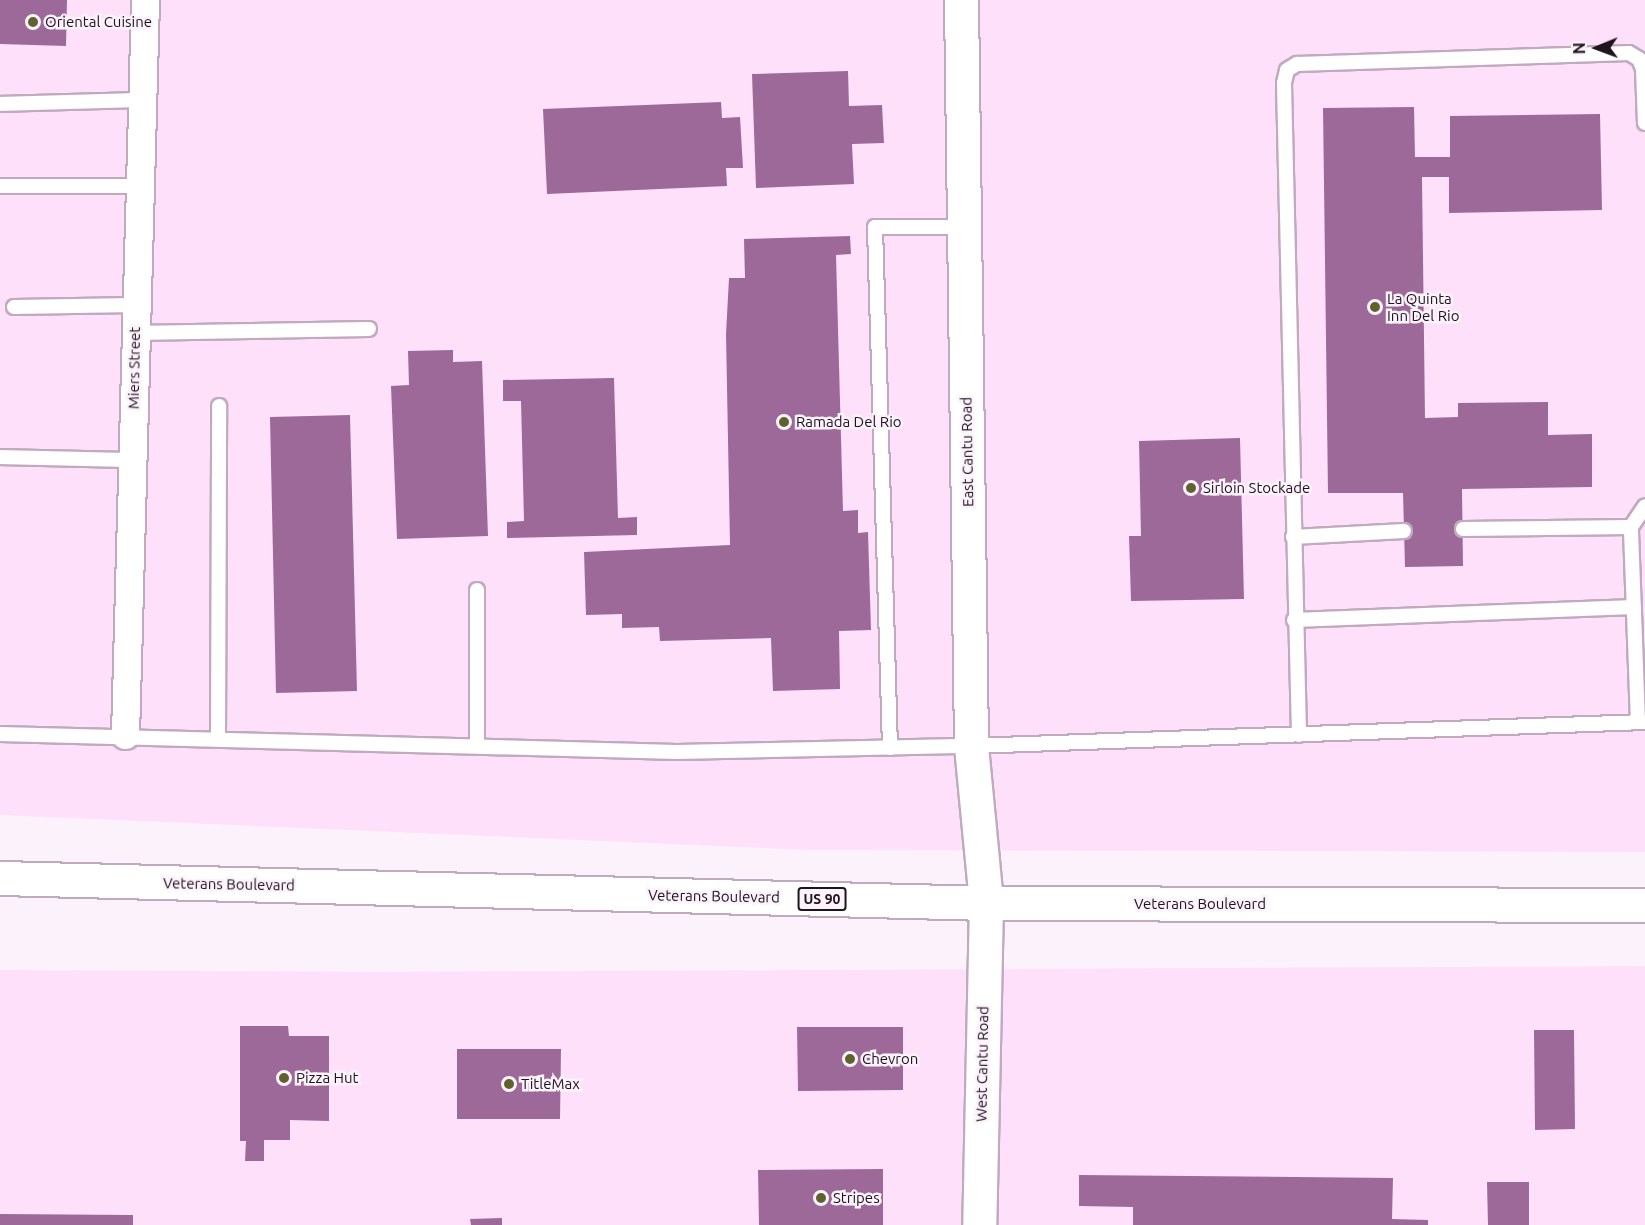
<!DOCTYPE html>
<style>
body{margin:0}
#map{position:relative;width:1645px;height:1225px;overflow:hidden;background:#fcf2fb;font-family:Ubuntu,sans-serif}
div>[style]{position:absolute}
.built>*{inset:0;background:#fee0fa}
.building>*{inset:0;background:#9d6998}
.roads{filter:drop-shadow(2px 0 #c1aabe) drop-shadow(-2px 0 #c1aabe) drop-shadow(0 2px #c1aabe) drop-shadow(0 -2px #c1aabe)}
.service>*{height:14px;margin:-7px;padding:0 7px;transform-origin:7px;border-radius:7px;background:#fff}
.minor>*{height:27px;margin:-13.5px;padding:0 13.5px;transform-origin:13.5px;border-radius:13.5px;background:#fff}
.tertiary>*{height:33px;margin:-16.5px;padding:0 16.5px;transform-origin:16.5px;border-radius:16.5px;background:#fff}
.primary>*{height:33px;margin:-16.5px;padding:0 16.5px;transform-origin:16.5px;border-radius:16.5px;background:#fff}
.dots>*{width:16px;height:16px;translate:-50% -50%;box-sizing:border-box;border:3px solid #fcf2fb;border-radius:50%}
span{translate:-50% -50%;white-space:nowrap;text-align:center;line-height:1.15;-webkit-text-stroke:5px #fcf2fb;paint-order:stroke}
.shield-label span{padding:2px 4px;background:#fcf2fb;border:2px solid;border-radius:4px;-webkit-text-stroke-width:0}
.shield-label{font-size:14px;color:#1d141c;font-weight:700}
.poi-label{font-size:15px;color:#1d141c}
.left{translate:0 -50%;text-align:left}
.street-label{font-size:15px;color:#1d141c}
.north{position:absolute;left:1567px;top:18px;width:60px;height:60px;-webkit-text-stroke:4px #fcf2fb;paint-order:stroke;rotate:269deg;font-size:16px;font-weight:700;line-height:24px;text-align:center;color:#1d141c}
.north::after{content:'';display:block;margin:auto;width:21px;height:27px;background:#1d141c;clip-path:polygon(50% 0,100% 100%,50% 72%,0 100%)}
</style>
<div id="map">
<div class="built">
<div style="clip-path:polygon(0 0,1645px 0,1645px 852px,809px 850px,0 815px)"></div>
<div style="clip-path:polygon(1645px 966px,1645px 1225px,0 1225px,0 970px,374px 972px)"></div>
</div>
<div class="building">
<div style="clip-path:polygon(0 0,67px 0,66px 46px,0 44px)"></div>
<div style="clip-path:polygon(848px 71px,849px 106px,882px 105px,884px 143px,852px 144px,854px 184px,756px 188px,752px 74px)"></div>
<div style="clip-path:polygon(721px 102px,722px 118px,740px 117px,743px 168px,726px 168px,727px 186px,547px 194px,543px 109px)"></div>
<div style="clip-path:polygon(1414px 107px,1415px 157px,1450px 157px,1450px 116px,1600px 114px,1602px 210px,1449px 213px,1449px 177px,1422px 177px,1425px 418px,1458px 417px,1458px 403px,1548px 402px,1548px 435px,1592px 434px,1592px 487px,1462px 489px,1463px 566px,1405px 567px,1403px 493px,1328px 493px,1323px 108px)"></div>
<div style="clip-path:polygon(850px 236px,851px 254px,836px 255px,843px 511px,858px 510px,858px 533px,868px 532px,871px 630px,839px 631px,840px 689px,773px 691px,771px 638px,660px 641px,659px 627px,622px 628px,622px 614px,586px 615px,584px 552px,730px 545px,726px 334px,729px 278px,745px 278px,744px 239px)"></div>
<div style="clip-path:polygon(453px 350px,453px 362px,482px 361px,488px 536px,397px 539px,391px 386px,409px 385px,408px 351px)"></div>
<div style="clip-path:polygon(614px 378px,618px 518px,637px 517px,637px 535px,507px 538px,507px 522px,524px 521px,521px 401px,503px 401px,503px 380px)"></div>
<div style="clip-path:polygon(350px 415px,357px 691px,276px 693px,270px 417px)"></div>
<div style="clip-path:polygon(1240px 438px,1244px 599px,1131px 601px,1129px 536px,1141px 536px,1139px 441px)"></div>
<div style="clip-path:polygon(240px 1026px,288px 1026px,289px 1036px,329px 1036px,329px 1121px,290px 1120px,290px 1140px,264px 1140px,264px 1161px,245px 1161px,246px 1141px,240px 1141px)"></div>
<div style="clip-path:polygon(797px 1027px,903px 1027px,903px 1090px,798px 1091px)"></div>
<div style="clip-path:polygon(1534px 1030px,1574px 1030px,1575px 1129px,1535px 1130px)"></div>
<div style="clip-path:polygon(457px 1049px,561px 1049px,560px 1119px,457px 1119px)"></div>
<div style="clip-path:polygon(883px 1169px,883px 1225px,759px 1225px,758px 1170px)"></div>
<div style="clip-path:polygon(1079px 1175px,1393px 1178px,1392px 1219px,1428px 1220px,1428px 1225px,1133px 1225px,1133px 1207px,1079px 1206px)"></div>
<div style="clip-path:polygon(1487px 1182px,1529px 1182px,1529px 1225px,1488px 1225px)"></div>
<div style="clip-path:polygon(0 1214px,133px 1215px,133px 1225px,0 1225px)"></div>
<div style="clip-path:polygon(502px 1218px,502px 1225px,471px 1225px,470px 1219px)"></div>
</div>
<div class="roads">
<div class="service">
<div style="left:0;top:104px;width:141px;rotate:-1.6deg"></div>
<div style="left:0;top:186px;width:138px"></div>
<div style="left:14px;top:307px;width:121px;rotate:-0.9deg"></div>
<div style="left:134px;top:333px;width:235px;rotate:-1deg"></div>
<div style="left:0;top:457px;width:132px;rotate:1.3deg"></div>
<div style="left:1463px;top:529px;width:168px;rotate:-0.7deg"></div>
<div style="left:1293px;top:537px;width:111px;rotate:-3.1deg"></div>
<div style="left:1294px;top:620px;width:340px;rotate:-2.2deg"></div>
<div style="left:1638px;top:722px;width:195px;rotate:-92.1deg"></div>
<div style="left:1631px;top:527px;width:25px;rotate:-56deg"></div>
<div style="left:0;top:734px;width:677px;rotate:1.52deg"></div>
<div style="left:677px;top:752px;width:294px;rotate:-1.2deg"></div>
<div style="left:971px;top:746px;width:674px;rotate:-2.04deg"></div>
<div style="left:1299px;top:735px;width:652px;rotate:-91.32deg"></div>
<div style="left:1284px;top:83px;width:13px;rotate:-77deg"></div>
<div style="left:1287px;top:70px;width:12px;rotate:-31deg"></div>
<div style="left:1297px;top:64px;width:332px;rotate:-1.9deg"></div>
<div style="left:1629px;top:53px;width:12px;rotate:31deg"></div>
<div style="left:1639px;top:59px;width:11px;rotate:68deg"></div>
<div style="left:1643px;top:69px;width:54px;rotate:87.9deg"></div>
<div style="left:218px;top:738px;width:332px;rotate:-89.8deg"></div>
<div style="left:477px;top:746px;width:156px;rotate:-90deg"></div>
<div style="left:890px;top:748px;width:521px;rotate:-91.65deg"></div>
<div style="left:875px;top:227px;width:89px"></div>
</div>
<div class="minor">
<div style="left:125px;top:735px;width:735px;rotate:-88.44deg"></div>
</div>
<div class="tertiary">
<div style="left:961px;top:0;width:746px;rotate:89.23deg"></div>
<div style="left:971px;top:746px;width:158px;rotate:84.5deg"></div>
<div style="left:986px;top:903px;width:322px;rotate:91.2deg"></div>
</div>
<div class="primary">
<div style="left:0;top:878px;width:986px;rotate:1.45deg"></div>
<div style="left:986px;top:903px;width:659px;rotate:0.17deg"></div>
</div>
</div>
<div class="dots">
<div style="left:33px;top:22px;background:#61612e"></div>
<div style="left:1375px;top:307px;background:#61612e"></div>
<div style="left:784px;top:422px;background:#61612e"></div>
<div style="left:1191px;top:488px;background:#61612e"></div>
<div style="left:850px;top:1059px;background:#61612e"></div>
<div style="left:284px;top:1078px;background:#61612e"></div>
<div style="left:509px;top:1084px;background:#61612e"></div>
<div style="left:821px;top:1198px;background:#61612e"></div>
</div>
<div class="shield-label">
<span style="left:822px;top:899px">US 90</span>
</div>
<div class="poi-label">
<span class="left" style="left:45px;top:22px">Oriental Cuisine</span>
<span class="left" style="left:1387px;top:307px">La Quinta<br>Inn Del Rio</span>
<span class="left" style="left:796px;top:422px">Ramada Del Rio</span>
<span class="left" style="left:1203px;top:488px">Sirloin Stockade</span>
<span class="left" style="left:862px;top:1059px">Chevron</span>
<span class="left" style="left:296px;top:1078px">Pizza Hut</span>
<span class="left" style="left:521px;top:1084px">TitleMax</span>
<span class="left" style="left:833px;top:1198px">Stripes</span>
</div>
<div class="street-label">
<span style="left:134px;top:368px;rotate:-89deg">Miers Street</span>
<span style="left:967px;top:452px;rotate:-91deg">East Cantu Road</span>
<span style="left:229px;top:884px;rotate:1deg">Veterans Boulevard</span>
<span style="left:714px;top:896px;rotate:1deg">Veterans Boulevard</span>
<span style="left:1200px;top:904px">Veterans Boulevard</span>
<span style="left:982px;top:1064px;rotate:-89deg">West Cantu Road</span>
</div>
<div class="north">N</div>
</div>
